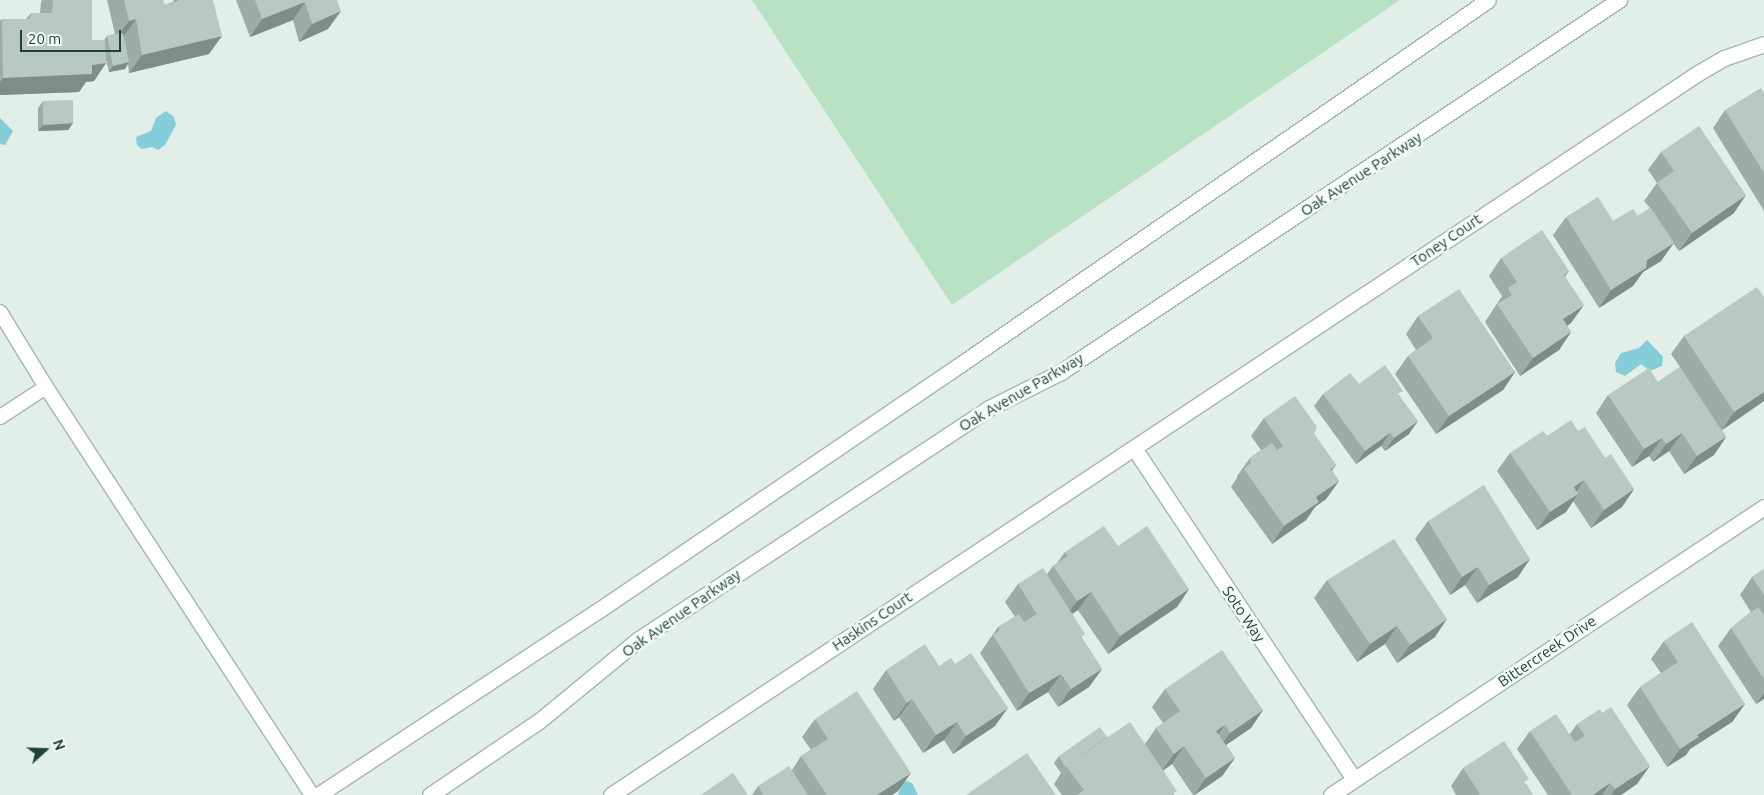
<!DOCTYPE html>
<style>
body{margin:0}
#map{position:relative;width:1764px;height:795px;overflow:hidden;background:#e2eee8;font-family:Ubuntu,sans-serif}
div>[style]{position:absolute}
.green>*{inset:0;background:#b9e1c3}
.water>*{inset:0;background:#85cdd8}
.roads{filter:drop-shadow(1px 0 #a4b7af) drop-shadow(-1px 0 #a4b7af) drop-shadow(0 1px #a4b7af) drop-shadow(0 -1px #a4b7af)}
.lane>*{height:14px;margin:-7px;padding:0 7px;transform-origin:7px;border-radius:7px;background:#fff}
.street>*{height:15px;margin:-7.5px;padding:0 7.5px;transform-origin:7.5px;border-radius:7.5px;background:#fff}
.secondary>*{height:15px;margin:-7.5px;padding:0 7.5px;transform-origin:7.5px;border-radius:7.5px;background:#fff}
.wall>*{inset:0;background:#9dada6}
.shaded-wall>*{inset:0;background:#808d87}
.building>*{inset:0;background:#b7c9c1}
span{translate:-50% -50%;white-space:nowrap;text-align:center;line-height:1.15;-webkit-text-stroke:5px #f3faf6;paint-order:stroke}
.street-label{font-size:15px;color:#204137}
.north{position:absolute;left:20px;top:725px;width:50px;height:50px;-webkit-text-stroke:4px #f3faf6;paint-order:stroke;rotate:70deg;font-size:14px;font-weight:700;line-height:20px;text-align:center;color:#204137}
.north::after{content:'';display:block;margin:auto;width:18px;height:22px;background:#204137;clip-path:polygon(50% 0,100% 100%,50% 72%,0 100%)}
.scale{position:absolute;left:20px;top:30px;width:101px;height:22px;box-sizing:border-box;border:2px solid #204137;border-top:0;padding-left:6px;font-size:15px;line-height:18px;white-space:nowrap;color:#204137;-webkit-text-stroke:4px #f3faf6;paint-order:stroke}
</style>
<div id="map">
<div class="green">
<div style="clip-path:polygon(752px 0,1400px 0,952px 305px)"></div>
</div>
<div class="water">
<div style="clip-path:polygon(166px 111px,174px 117px,176px 125px,165px 145px,158px 150px,152px 147px,142px 149px,137px 145px,136px 137px,151px 131px,156px 118px)"></div>
<div style="clip-path:polygon(0 118px,13px 131px,5px 145px,0 144px)"></div>
<div style="clip-path:polygon(1647px 340px,1663px 357px,1662px 366px,1650px 371px,1641px 364px,1625px 376px,1616px 372px,1615px 363px,1621px 353px,1639px 348px)"></div>
<div style="clip-path:polygon(906px 781px,912px 783px,918px 795px,898px 795px,901px 784px)"></div>
</div>
<div class="roads">
<div class="lane">
<div style="left:0;top:312px;width:88px;rotate:58.5deg"></div>
<div style="left:46px;top:387px;width:55px;rotate:146.9deg"></div>
<div style="left:46px;top:387px;width:487px;rotate:56.9deg"></div>
</div>
<div class="street">
<div style="left:1134px;top:448px;width:397px;rotate:56.4deg"></div>
<div style="left:611px;top:795px;width:1305px;rotate:-33.59deg"></div>
<div style="left:1698px;top:73px;width:30px;rotate:-30deg"></div>
<div style="left:1724px;top:58px;width:42px;rotate:-19.3deg"></div>
<div style="left:1331px;top:795px;width:520px;rotate:-33.63deg"></div>
</div>
<div class="secondary">
<div style="left:318px;top:795px;width:333px;rotate:-33.4deg"></div>
<div style="left:596px;top:612px;width:441px;rotate:-34.2deg"></div>
<div style="left:961px;top:364px;width:640px;rotate:-34.63deg"></div>
<div style="left:430px;top:795px;width:132px;rotate:-34.2deg"></div>
<div style="left:539px;top:721px;width:129px;rotate:-39.4deg"></div>
<div style="left:639px;top:639px;width:419px;rotate:-33.4deg"></div>
<div style="left:989px;top:408px;width:80px;rotate:-26.6deg"></div>
<div style="left:1061px;top:372px;width:671px;rotate:-33.69deg"></div>
</div>
</div>
<div class="wall">
<div style="clip-path:polygon(42px 0,92px 0,92px 40px,104px 40px,107px 36px,115px 34px,107px 0,163px 0,164px 5px,173px 2px,174px 0,213px 0,209px 54px,129px 73px,128px 64px,125px 69px,109px 72px,106px 60px,106px 63px,94px 81px,86px 82px,79px 92px,0 95px,0 21px,2px 19px,26px 19px,31px 13px,40px 13px,41px 2px)"></div>
<div style="clip-path:polygon(236px 0,337px 0,328px 29px,299px 42px,293px 20px,250px 37px)"></div>
<div style="clip-path:polygon(1764px 93px,1764px 211px,1713px 128px,1725px 110px)"></div>
<div style="clip-path:polygon(43px 101px,73px 123px,68px 130px,38px 131px,38px 108px)"></div>
<div style="clip-path:polygon(1661px 152px,1734px 213px,1679px 251px,1673px 243px,1661px 261px,1643px 272px,1633px 286px,1599px 308px,1553px 235px,1566px 217px,1613px 221px,1638px 216px,1650px 208px,1644px 201px,1657px 183px,1648px 170px)"></div>
<div style="clip-path:polygon(1501px 258px,1569px 271px,1565px 277px,1571px 323px,1567px 326px,1571px 332px,1559px 350px,1520px 376px,1485px 322px,1502px 296px,1489px 276px)"></div>
<div style="clip-path:polygon(1764px 297px,1764px 401px,1722px 430px,1726px 437px,1714px 455px,1684px 474px,1669px 451px,1653px 462px,1649px 456px,1632px 467px,1596px 413px,1608px 395px,1658px 382px,1680px 367px,1671px 354px,1684px 336px)"></div>
<div style="clip-path:polygon(1418px 316px,1515px 372px,1503px 390px,1436px 434px,1395px 374px,1408px 356px,1416px 350px,1406px 334px)"></div>
<div style="clip-path:polygon(1359px 384px,1400px 396px,1409px 434px,1385px 451px,1381px 446px,1356px 464px,1314px 406px,1323px 394px)"></div>
<div style="clip-path:polygon(1264px 418px,1314px 434px,1336px 465px,1332px 471px,1339px 481px,1326px 499px,1315px 507px,1306px 520px,1272px 544px,1231px 487px,1237px 478px,1237px 476px,1250px 458px,1261px 450px,1251px 436px)"></div>
<div style="clip-path:polygon(1578px 431px,1605px 458px,1634px 489px,1622px 507px,1591px 528px,1573px 501px,1566px 512px,1537px 530px,1497px 471px,1510px 453px,1547px 436px)"></div>
<div style="clip-path:polygon(1428px 521px,1518px 577px,1477px 603px,1465px 585px,1450px 595px,1415px 539px)"></div>
<div style="clip-path:polygon(1118px 546px,1189px 589px,1177px 607px,1108px 654px,1078px 610px,1072px 614px,1082px 638px,1102px 669px,1089px 687px,1058px 707px,1048px 692px,1017px 711px,980px 653px,998px 627px,1015px 617px,1005px 602px,1018px 584px,1047px 574px,1053px 566px,1057px 563px,1065px 552px)"></div>
<div style="clip-path:polygon(1764px 569px,1764px 699px,1756px 704px,1718px 646px,1731px 628px,1751px 612px,1740px 595px,1752px 577px)"></div>
<div style="clip-path:polygon(1327px 580px,1435px 637px,1397px 663px,1385px 644px,1357px 662px,1314px 598px)"></div>
<div style="clip-path:polygon(1664px 641px,1745px 704px,1732px 722px,1690px 749px,1686px 755px,1667px 767px,1627px 705px,1640px 687px,1661px 673px,1651px 659px)"></div>
<div style="clip-path:polygon(939px 666px,995px 726px,953px 754px,944px 740px,923px 753px,899px 717px,894px 721px,873px 689px,886px 670px)"></div>
<div style="clip-path:polygon(1165px 689px,1263px 710px,1251px 728px,1226px 745px,1235px 758px,1222px 776px,1195px 795px,1193px 795px,1172px 764px,1163px 770px,1174px 795px,1062px 795px,1054px 784px,1061px 773px,1054px 763px,1059px 756px,1107px 737px,1145px 744px,1156px 728px,1163px 723px,1152px 707px)"></div>
<div style="clip-path:polygon(815px 719px,898px 791px,892px 795px,752px 795px,758px 786px,792px 770px,801px 756px,811px 750px,802px 737px)"></div>
<div style="clip-path:polygon(1577px 724px,1637px 784px,1621px 795px,1548px 795px,1517px 749px,1530px 731px,1570px 734px)"></div>
<div style="clip-path:polygon(1463px 768px,1526px 784px,1533px 795px,1456px 795px,1451px 786px)"></div>
</div>
<div class="shaded-wall">
<div style="clip-path:polygon(305px 2px,293px 20px,250px 37px,262px 19px)"></div>
<div style="clip-path:polygon(341px 11px,328px 29px,299px 42px,312px 24px)"></div>
<div style="clip-path:polygon(136px 19px,123px 37px,116px 39px,129px 21px)"></div>
<div style="clip-path:polygon(222px 36px,209px 54px,129px 73px,142px 55px)"></div>
<div style="clip-path:polygon(129px 62px,125px 69px,109px 72px,113px 66px)"></div>
<div style="clip-path:polygon(106px 63px,94px 81px,86px 82px,79px 92px,0 95px,0 82px,3px 78px)"></div>
<div style="clip-path:polygon(73px 123px,68px 130px,38px 131px,43px 125px)"></div>
<div style="clip-path:polygon(1746px 195px,1734px 213px,1679px 251px,1692px 233px)"></div>
<div style="clip-path:polygon(1674px 243px,1661px 261px,1643px 272px,1633px 286px,1599px 308px,1611px 290px,1647px 260px)"></div>
<div style="clip-path:polygon(1584px 305px,1571px 323px,1550px 337px,1563px 319px)"></div>
<div style="clip-path:polygon(1571px 332px,1559px 350px,1520px 376px,1533px 358px)"></div>
<div style="clip-path:polygon(1515px 372px,1503px 390px,1436px 434px,1449px 416px)"></div>
<div style="clip-path:polygon(1764px 392px,1764px 401px,1722px 430px,1734px 412px)"></div>
<div style="clip-path:polygon(1418px 421px,1409px 434px,1385px 451px,1394px 438px)"></div>
<div style="clip-path:polygon(1390px 433px,1381px 446px,1356px 464px,1365px 451px)"></div>
<div style="clip-path:polygon(1682px 433px,1669px 451px,1653px 462px,1666px 444px)"></div>
<div style="clip-path:polygon(1726px 437px,1714px 455px,1684px 474px,1697px 456px)"></div>
<div style="clip-path:polygon(1662px 438px,1649px 456px,1632px 467px,1644px 449px)"></div>
<div style="clip-path:polygon(1584px 480px,1572px 498px,1578px 494px,1566px 512px,1537px 530px,1550px 512px,1574px 487px)"></div>
<div style="clip-path:polygon(1339px 481px,1326px 499px,1315px 507px,1306px 520px,1272px 544px,1284px 526px,1316px 497px)"></div>
<div style="clip-path:polygon(1634px 489px,1622px 507px,1591px 528px,1604px 510px)"></div>
<div style="clip-path:polygon(1530px 559px,1518px 577px,1477px 603px,1489px 585px)"></div>
<div style="clip-path:polygon(1478px 567px,1465px 585px,1450px 595px,1462px 577px)"></div>
<div style="clip-path:polygon(1189px 589px,1177px 607px,1108px 654px,1120px 636px)"></div>
<div style="clip-path:polygon(1091px 592px,1078px 610px,1064px 619px,1077px 601px)"></div>
<div style="clip-path:polygon(1447px 619px,1435px 637px,1397px 663px,1410px 645px)"></div>
<div style="clip-path:polygon(1397px 626px,1385px 644px,1357px 662px,1370px 644px)"></div>
<div style="clip-path:polygon(1102px 669px,1089px 687px,1058px 707px,1071px 689px)"></div>
<div style="clip-path:polygon(1061px 674px,1048px 692px,1017px 711px,1029px 693px)"></div>
<div style="clip-path:polygon(1764px 693px,1764px 699px,1756px 704px)"></div>
<div style="clip-path:polygon(912px 699px,899px 717px,894px 721px,907px 703px)"></div>
<div style="clip-path:polygon(1745px 704px,1732px 722px,1690px 749px,1686px 755px,1667px 767px,1680px 749px,1697px 735px)"></div>
<div style="clip-path:polygon(1008px 708px,995px 726px,953px 754px,966px 736px)"></div>
<div style="clip-path:polygon(1263px 710px,1251px 728px,1217px 751px,1230px 733px)"></div>
<div style="clip-path:polygon(957px 722px,944px 740px,923px 753px,936px 735px)"></div>
<div style="clip-path:polygon(1225px 725px,1212px 743px,1216px 731px)"></div>
<div style="clip-path:polygon(1184px 746px,1172px 764px,1161px 772px,1174px 754px)"></div>
<div style="clip-path:polygon(1235px 758px,1222px 776px,1194px 795px,1206px 778px)"></div>
<div style="clip-path:polygon(1650px 766px,1637px 784px,1621px 795px,1611px 795px,1615px 789px)"></div>
<div style="clip-path:polygon(911px 773px,898px 791px,892px 795px,877px 795px)"></div>
<div style="clip-path:polygon(1610px 783px,1602px 795px,1593px 795px)"></div>
</div>
<div class="building">
<div style="clip-path:polygon(53px 0,92px 0,92px 40px,105px 40px,106px 63px,92px 65px,92px 74px,3px 78px,2px 19px,30px 19px,31px 13px,52px 13px)"></div>
<div style="clip-path:polygon(124px 0,163px 0,164px 5px,178px 1px,178px 0,213px 0,222px 36px,142px 55px,136px 19px,129px 21px)"></div>
<div style="clip-path:polygon(255px 0,337px 0,341px 11px,312px 24px,305px 2px,262px 19px)"></div>
<div style="clip-path:polygon(123px 33px,129px 62px,113px 66px,107px 36px)"></div>
<div style="clip-path:polygon(1761px 88px,1764px 93px,1764px 173px,1725px 110px)"></div>
<div style="clip-path:polygon(73px 100px,73px 123px,43px 125px,43px 101px)"></div>
<div style="clip-path:polygon(1699px 126px,1746px 195px,1692px 233px,1657px 183px,1674px 171px,1661px 152px)"></div>
<div style="clip-path:polygon(1598px 197px,1613px 221px,1633px 209px,1638px 216px,1651px 208px,1674px 243px,1647px 260px,1646px 268px,1611px 290px,1566px 217px)"></div>
<div style="clip-path:polygon(1542px 230px,1569px 271px,1564px 275px,1584px 305px,1563px 319px,1571px 332px,1533px 358px,1497px 304px,1512px 295px,1508px 288px,1517px 282px,1501px 258px)"></div>
<div style="clip-path:polygon(1757px 287px,1764px 297px,1764px 392px,1734px 412px,1684px 336px)"></div>
<div style="clip-path:polygon(1459px 289px,1515px 372px,1449px 416px,1408px 356px,1433px 338px,1418px 316px)"></div>
<div style="clip-path:polygon(1385px 365px,1403px 391px,1398px 394px,1418px 421px,1394px 438px,1390px 433px,1365px 451px,1323px 394px,1350px 373px,1359px 384px)"></div>
<div style="clip-path:polygon(1680px 367px,1726px 437px,1697px 456px,1682px 433px,1666px 444px,1662px 438px,1644px 449px,1608px 395px,1649px 368px,1658px 382px)"></div>
<div style="clip-path:polygon(1295px 396px,1317px 427px,1314px 434px,1336px 465px,1330px 469px,1339px 481px,1316px 497px,1319px 502px,1284px 526px,1244px 469px,1251px 463px,1250px 458px,1272px 443px,1277px 450px,1283px 446px,1264px 418px)"></div>
<div style="clip-path:polygon(1571px 420px,1578px 431px,1585px 427px,1605px 458px,1611px 454px,1634px 489px,1604px 510px,1584px 480px,1574px 487px,1578px 494px,1550px 512px,1510px 453px,1543px 431px,1547px 436px)"></div>
<div style="clip-path:polygon(1484px 485px,1530px 559px,1489px 585px,1478px 567px,1462px 577px,1428px 521px)"></div>
<div style="clip-path:polygon(1104px 526px,1118px 546px,1147px 526px,1189px 589px,1120px 636px,1091px 592px,1077px 601px,1053px 566px,1068px 556px,1065px 552px)"></div>
<div style="clip-path:polygon(1394px 539px,1447px 619px,1410px 645px,1397px 626px,1370px 644px,1327px 580px)"></div>
<div style="clip-path:polygon(1043px 568px,1085px 634px,1081px 637px,1102px 669px,1071px 689px,1061px 674px,1029px 693px,993px 635px,1000px 630px,998px 627px,1019px 614px,1024px 622px,1037px 614px,1018px 584px)"></div>
<div style="clip-path:polygon(1764px 569px,1764px 595px,1752px 577px)"></div>
<div style="clip-path:polygon(1758px 607px,1763px 614px,1764px 614px,1764px 679px,1731px 628px)"></div>
<div style="clip-path:polygon(1692px 622px,1745px 704px,1697px 735px,1699px 737px,1680px 749px,1640px 687px,1678px 662px,1664px 641px)"></div>
<div style="clip-path:polygon(925px 644px,939px 666px,951px 658px,955px 664px,971px 653px,1008px 708px,966px 736px,957px 722px,936px 735px,912px 699px,907px 703px,886px 670px)"></div>
<div style="clip-path:polygon(1222px 650px,1263px 710px,1230px 733px,1225px 725px,1216px 731px,1235px 758px,1206px 778px,1184px 746px,1174px 754px,1156px 728px,1180px 711px,1165px 689px)"></div>
<div style="clip-path:polygon(857px 691px,911px 773px,877px 795px,827px 795px,801px 756px,828px 739px,815px 719px)"></div>
<div style="clip-path:polygon(1611px 707px,1650px 766px,1615px 789px,1610px 783px,1593px 795px,1572px 795px,1530px 731px,1556px 714px,1575px 742px,1585px 736px,1577px 724px,1600px 709px,1602px 713px)"></div>
<div style="clip-path:polygon(1130px 722px,1177px 791px,1171px 795px,1078px 795px,1078px 794px,1084px 790px,1066px 766px)"></div>
<div style="clip-path:polygon(1100px 727px,1107px 737px,1065px 767px,1059px 756px)"></div>
<div style="clip-path:polygon(1504px 741px,1529px 779px,1524px 782px,1533px 795px,1478px 795px,1480px 794px,1463px 768px)"></div>
<div style="clip-path:polygon(1027px 753px,1056px 795px,966px 795px)"></div>
<div style="clip-path:polygon(789px 766px,808px 795px,762px 795px,763px 794px,758px 786px)"></div>
<div style="clip-path:polygon(733px 773px,748px 795px,703px 795px,702px 794px)"></div>
</div>
<div class="street-label">
<span style="left:1361px;top:174px;rotate:-33deg">Oak Avenue Parkway</span>
<span style="left:1446px;top:240px;rotate:-34deg">Toney Court</span>
<span style="left:1021px;top:392px;rotate:-30deg">Oak Avenue Parkway</span>
<span style="left:681px;top:613px;rotate:-35deg">Oak Avenue Parkway</span>
<span style="left:1244px;top:614px;rotate:56deg">Soto Way</span>
<span style="left:872px;top:621px;rotate:-34deg">Haskins Court</span>
<span style="left:1547px;top:651px;rotate:-34deg">Bittercreek Drive</span>
</div>
<div class="north">N</div>
<div class="scale">20 m</div>
</div>
